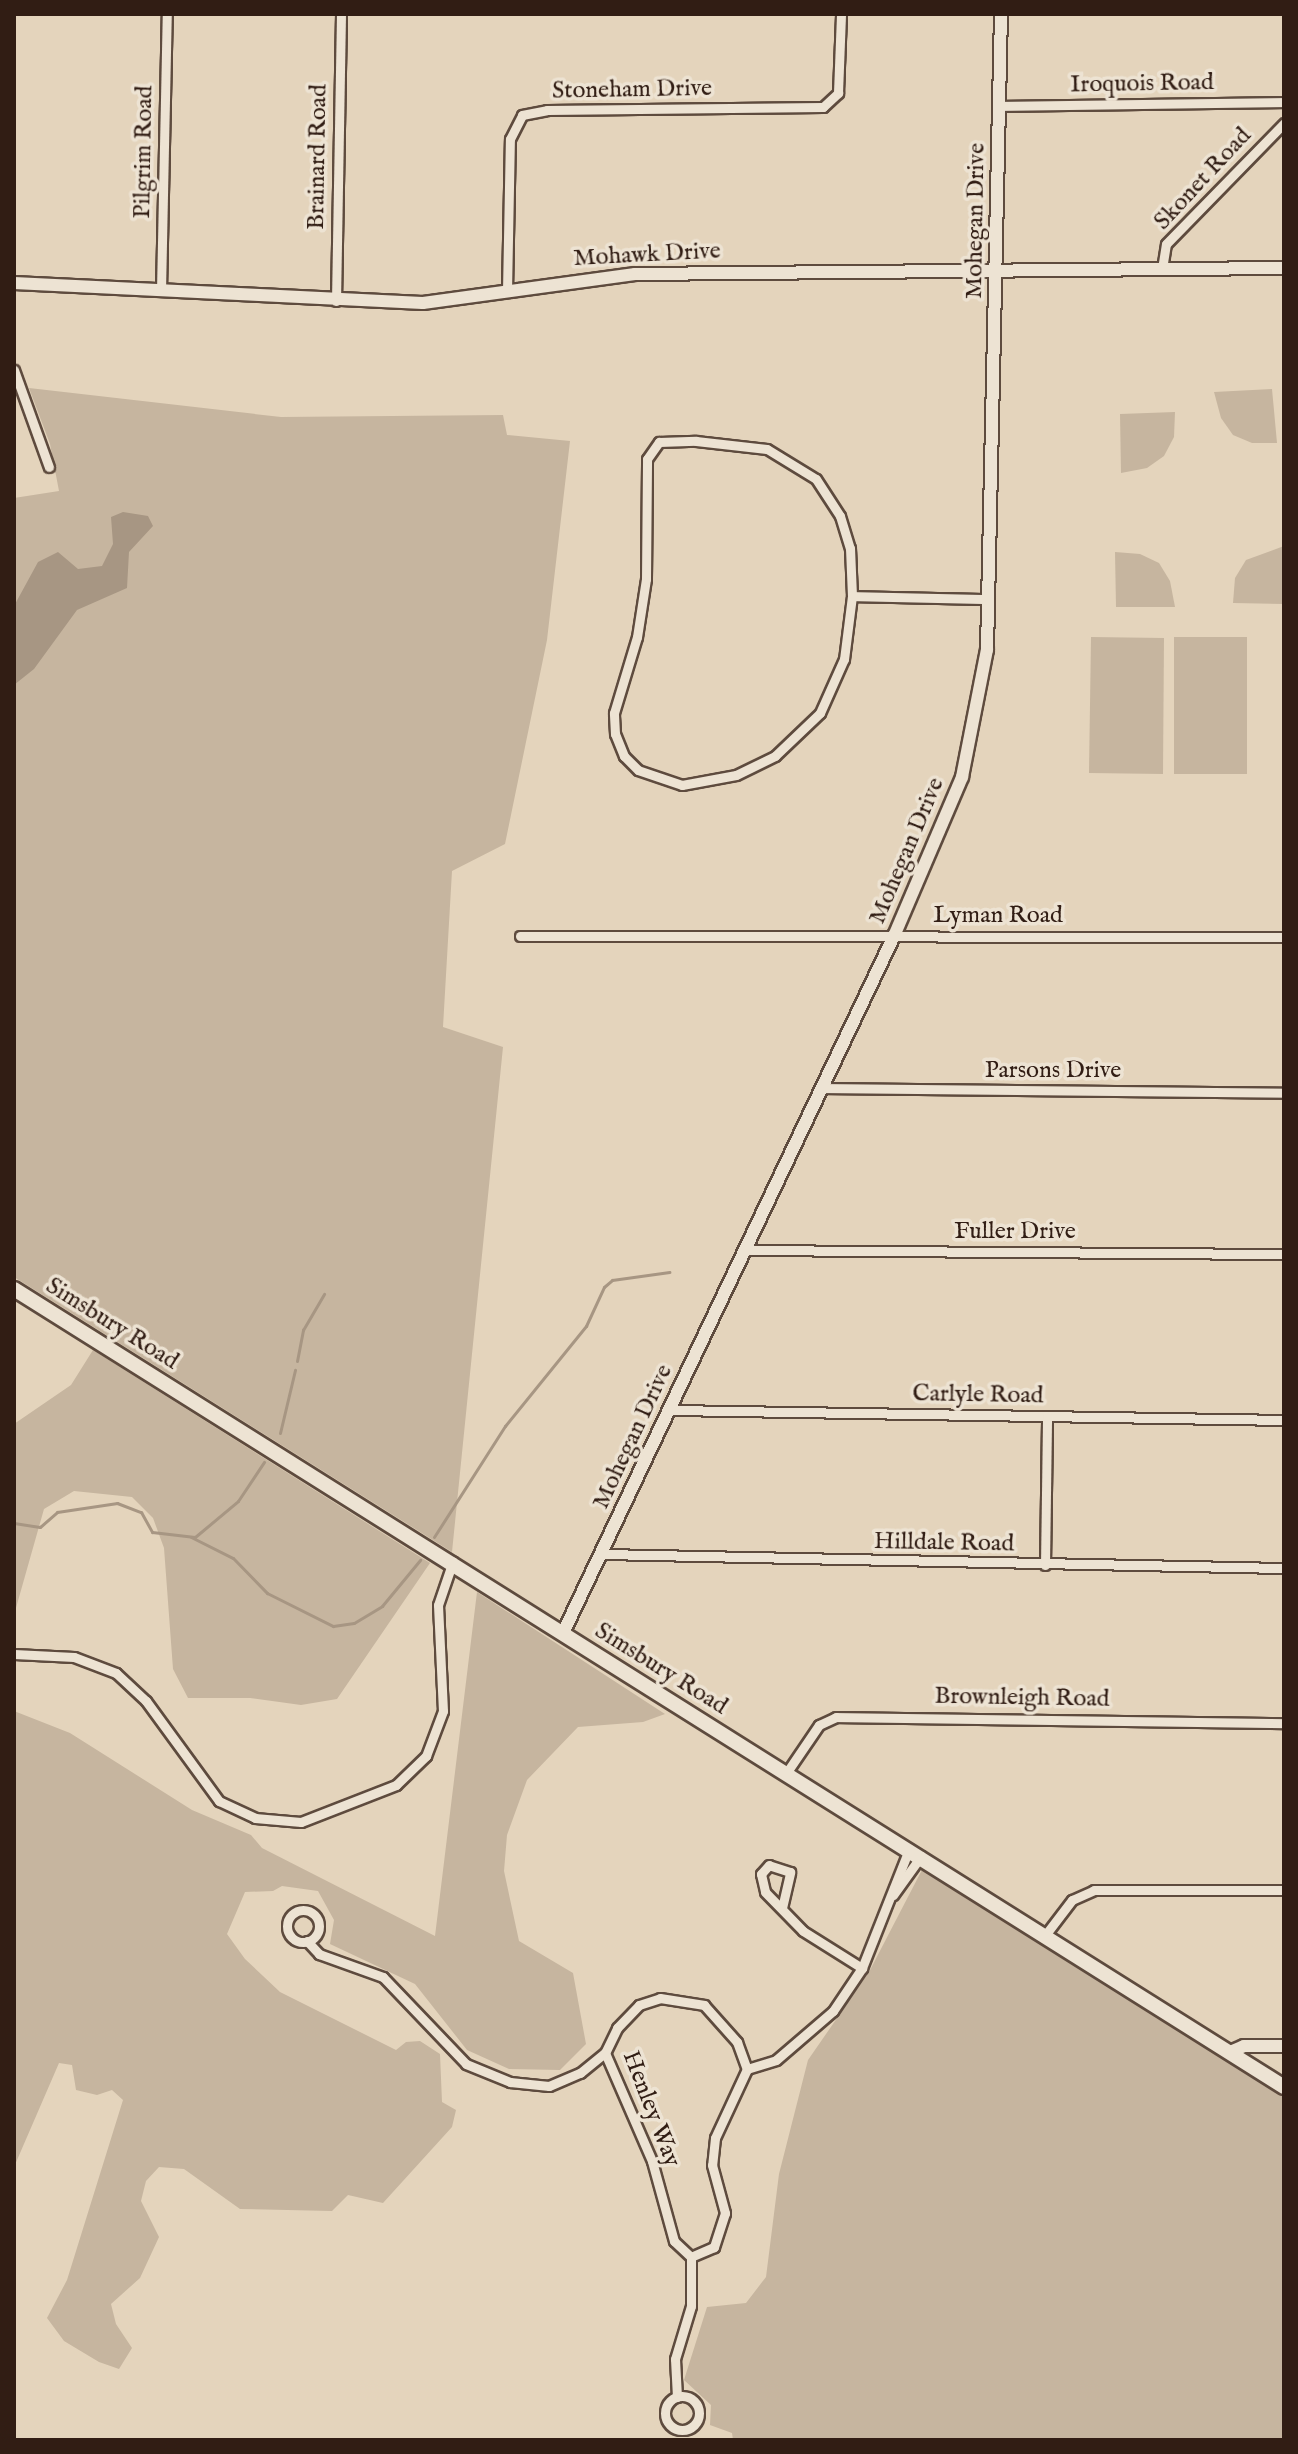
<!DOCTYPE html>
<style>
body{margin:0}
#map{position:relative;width:1298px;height:2454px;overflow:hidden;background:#e4d4bc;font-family:"IM FELL English",serif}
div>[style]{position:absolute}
.green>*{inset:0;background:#c6b59f}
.water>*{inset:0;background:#a79683}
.stream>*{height:3px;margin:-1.5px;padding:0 1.5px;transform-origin:1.5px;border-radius:1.5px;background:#a79683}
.roads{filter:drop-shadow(2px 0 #5e4b3e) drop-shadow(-2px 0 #5e4b3e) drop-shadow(0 2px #5e4b3e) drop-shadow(0 -2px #5e4b3e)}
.minor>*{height:9px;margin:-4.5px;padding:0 4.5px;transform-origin:4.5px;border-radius:4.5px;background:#ede3d3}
.minor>.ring{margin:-4.5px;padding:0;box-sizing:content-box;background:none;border:9px solid #ede3d3;border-radius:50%}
.tertiary>*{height:12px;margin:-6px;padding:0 6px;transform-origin:6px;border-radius:6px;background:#ede3d3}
.secondary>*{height:14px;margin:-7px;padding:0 7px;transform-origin:7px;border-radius:7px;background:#ede3d3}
span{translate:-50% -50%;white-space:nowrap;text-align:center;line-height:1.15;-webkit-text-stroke:7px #ede3d3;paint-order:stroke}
.street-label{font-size:24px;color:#311d14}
.frame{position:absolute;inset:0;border:16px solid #311d14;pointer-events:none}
</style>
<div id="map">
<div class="green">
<div style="clip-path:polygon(29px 388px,281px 417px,503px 415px,507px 435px,570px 441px,547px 640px,505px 844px,452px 871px,443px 1027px,503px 1047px,452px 1552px,14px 1277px,14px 498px,59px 491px,50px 444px)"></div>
<div style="clip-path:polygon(1272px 389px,1277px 443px,1252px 443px,1233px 435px,1221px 418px,1214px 392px)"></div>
<div style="clip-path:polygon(1175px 412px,1174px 437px,1164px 456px,1147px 468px,1121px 473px,1120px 414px)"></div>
<div style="clip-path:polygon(1284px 546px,1284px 604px,1233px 603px,1235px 578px,1246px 560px)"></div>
<div style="clip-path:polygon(1115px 552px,1140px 554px,1159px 563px,1170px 581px,1175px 607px,1116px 607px)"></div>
<div style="clip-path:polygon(1091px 637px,1164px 638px,1163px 774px,1089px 773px)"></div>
<div style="clip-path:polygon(1174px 637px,1247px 637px,1247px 774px,1174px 774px)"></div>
<div style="clip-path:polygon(93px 1350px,430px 1563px,337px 1699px,301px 1705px,250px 1698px,188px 1698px,173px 1669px,164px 1548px,153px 1518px,132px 1497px,74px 1491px,44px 1509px,14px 1615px,14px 1424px,71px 1385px)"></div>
<div style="clip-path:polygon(477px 1592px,665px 1714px,643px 1722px,578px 1727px,527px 1780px,507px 1835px,504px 1871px,519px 1941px,573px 1973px,586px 2044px,560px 2070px,509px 2069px,467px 2050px,415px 1984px,330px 1944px,334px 1920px,318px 1891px,282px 1886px,273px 1891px,245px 1892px,227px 1934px,245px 1959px,280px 1992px,396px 2050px,406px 2042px,420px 2041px,440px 2054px,442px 2102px,456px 2110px,452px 2127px,383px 2203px,348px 2195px,332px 2211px,240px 2209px,184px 2169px,159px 2167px,146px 2181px,141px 2201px,159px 2237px,140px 2278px,111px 2304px,116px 2324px,132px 2348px,119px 2369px,99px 2362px,64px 2341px,47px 2318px,67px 2280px,123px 2100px,112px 2090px,97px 2095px,76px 2090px,72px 2065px,59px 2063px,14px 2167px,14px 1711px,70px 1733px,192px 1810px,251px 1835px,262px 1848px,435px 1936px)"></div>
<div style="clip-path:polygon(924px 1866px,1284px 2097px,1284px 2440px,733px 2440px,732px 2433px,710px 2425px,711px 2405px,684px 2380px,707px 2307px,746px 2303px,766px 2277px,779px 2174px,808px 2060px,869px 1972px)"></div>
</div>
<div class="water">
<div style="clip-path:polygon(123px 512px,148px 516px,153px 526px,129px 552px,127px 588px,77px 610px,34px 669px,14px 685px,14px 606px,38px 562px,58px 552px,78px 569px,102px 566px,113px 544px,111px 517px)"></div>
</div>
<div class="stream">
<div style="left:297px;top:1361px;width:32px;rotate:-79deg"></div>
<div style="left:303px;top:1330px;width:42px;rotate:-59.7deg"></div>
<div style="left:280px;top:1433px;width:65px;rotate:-76.6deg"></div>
<div style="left:14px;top:1523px;width:26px;rotate:9deg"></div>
<div style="left:40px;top:1527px;width:23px;rotate:-41deg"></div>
<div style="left:57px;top:1512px;width:61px;rotate:-8.5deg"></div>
<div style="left:117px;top:1503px;width:26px;rotate:21deg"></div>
<div style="left:141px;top:1512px;width:23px;rotate:61deg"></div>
<div style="left:152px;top:1532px;width:43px;rotate:6.6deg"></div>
<div style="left:195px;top:1537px;width:56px;rotate:-39.9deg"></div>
<div style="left:238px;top:1501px;width:47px;rotate:-56.3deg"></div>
<div style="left:191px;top:1537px;width:47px;rotate:26.6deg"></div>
<div style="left:233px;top:1558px;width:49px;rotate:45.8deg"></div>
<div style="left:267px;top:1593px;width:74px;rotate:26.6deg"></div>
<div style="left:333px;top:1626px;width:21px;rotate:-8deg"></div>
<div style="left:354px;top:1623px;width:33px;rotate:-31deg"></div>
<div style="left:382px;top:1606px;width:60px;rotate:-50.4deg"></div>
<div style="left:434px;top:1537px;width:132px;rotate:-57.4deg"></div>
<div style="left:505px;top:1426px;width:129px;rotate:-51deg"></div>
<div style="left:586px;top:1326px;width:43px;rotate:-65.2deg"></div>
<div style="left:604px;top:1287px;width:11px;rotate:-41deg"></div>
<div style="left:612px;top:1280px;width:58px;rotate:-8deg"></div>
</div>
<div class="roads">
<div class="minor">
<div style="left:1000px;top:106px;width:284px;rotate:-0.8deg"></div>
<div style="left:1162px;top:269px;width:25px;rotate:-81deg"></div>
<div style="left:1166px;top:244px;width:169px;rotate:-45.7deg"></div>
<div style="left:161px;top:290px;width:276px;rotate:-88.8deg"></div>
<div style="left:507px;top:291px;width:152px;rotate:-88.9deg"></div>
<div style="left:510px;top:139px;width:27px;rotate:-63deg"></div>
<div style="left:522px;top:115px;width:25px;rotate:-11deg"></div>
<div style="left:547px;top:110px;width:276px;rotate:-0.6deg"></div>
<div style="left:823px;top:107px;width:21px;rotate:-43deg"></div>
<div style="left:838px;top:93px;width:79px;rotate:-87.8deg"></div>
<div style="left:336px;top:301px;width:287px;rotate:-89deg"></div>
<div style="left:14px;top:370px;width:103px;rotate:70.2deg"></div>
<div style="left:696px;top:441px;width:71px;rotate:6.4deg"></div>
<div style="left:767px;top:449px;width:57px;rotate:31.5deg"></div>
<div style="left:816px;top:479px;width:44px;rotate:57deg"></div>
<div style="left:840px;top:516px;width:34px;rotate:73deg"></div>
<div style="left:850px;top:548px;width:48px;rotate:87.6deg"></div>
<div style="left:852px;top:596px;width:64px;rotate:97.2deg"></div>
<div style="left:844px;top:659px;width:59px;rotate:114deg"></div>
<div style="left:820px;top:713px;width:62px;rotate:136.3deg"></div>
<div style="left:775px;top:756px;width:43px;rotate:154deg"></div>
<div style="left:736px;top:775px;width:55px;rotate:169.5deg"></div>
<div style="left:682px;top:785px;width:46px;rotate:-161.2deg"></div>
<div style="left:638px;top:770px;width:20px;rotate:-135deg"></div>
<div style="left:624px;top:756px;width:24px;rotate:-112deg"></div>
<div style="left:615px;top:734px;width:21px;rotate:-93deg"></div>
<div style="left:614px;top:713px;width:79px;rotate:-73.2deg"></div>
<div style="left:637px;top:637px;width:59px;rotate:-81.2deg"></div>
<div style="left:646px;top:579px;width:120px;rotate:-89.5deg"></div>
<div style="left:647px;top:459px;width:21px;rotate:-55deg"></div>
<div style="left:659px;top:442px;width:37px;rotate:-2deg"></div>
<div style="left:852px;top:596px;width:137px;rotate:1.3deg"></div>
<div style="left:520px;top:936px;width:764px;rotate:0.07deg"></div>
<div style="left:823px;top:1088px;width:461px;rotate:0.6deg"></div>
<div style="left:745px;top:1250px;width:539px;rotate:0.43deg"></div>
<div style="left:671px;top:1410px;width:613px;rotate:0.93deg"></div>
<div style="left:603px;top:1554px;width:681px;rotate:1.18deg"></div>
<div style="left:1045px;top:1565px;width:149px;rotate:-89.2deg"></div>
<div style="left:14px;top:1654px;width:60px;rotate:2.9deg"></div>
<div style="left:74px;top:1657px;width:45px;rotate:20.9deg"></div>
<div style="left:116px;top:1673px;width:41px;rotate:43deg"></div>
<div style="left:146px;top:1701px;width:124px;rotate:53.9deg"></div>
<div style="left:219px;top:1801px;width:40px;rotate:25deg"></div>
<div style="left:255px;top:1818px;width:46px;rotate:5deg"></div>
<div style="left:301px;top:1822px;width:102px;rotate:-21.3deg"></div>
<div style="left:396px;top:1785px;width:42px;rotate:-44deg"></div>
<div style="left:426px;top:1756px;width:48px;rotate:-69.3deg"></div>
<div style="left:443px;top:1711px;width:106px;rotate:-92.7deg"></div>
<div style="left:438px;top:1605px;width:46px;rotate:-71.2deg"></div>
<div style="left:787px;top:1772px;width:57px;rotate:-55.8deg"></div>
<div style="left:819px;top:1725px;width:19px;rotate:-25deg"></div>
<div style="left:836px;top:1717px;width:448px;rotate:0.8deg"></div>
<div style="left:893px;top:1895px;width:48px;rotate:-54.3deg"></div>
<div style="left:782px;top:1908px;width:37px;rotate:-77deg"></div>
<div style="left:790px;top:1872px;width:22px;rotate:-162deg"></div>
<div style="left:769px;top:1865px;width:12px;rotate:132deg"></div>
<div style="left:761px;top:1874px;width:18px;rotate:77deg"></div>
<div style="left:765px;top:1892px;width:54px;rotate:45.7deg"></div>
<div style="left:803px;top:1931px;width:70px;rotate:32.1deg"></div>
<div class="ring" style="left:287px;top:1910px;width:23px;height:23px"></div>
<div style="left:1046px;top:1934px;width:43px;rotate:-52.6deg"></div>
<div style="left:1072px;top:1900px;width:24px;rotate:-24deg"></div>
<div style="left:1094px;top:1890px;width:190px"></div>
<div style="left:307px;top:1941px;width:18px;rotate:47deg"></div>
<div style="left:319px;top:1954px;width:68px;rotate:19.8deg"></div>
<div style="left:383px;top:1977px;width:120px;rotate:46.3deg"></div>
<div style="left:466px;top:2064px;width:48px;rotate:22.2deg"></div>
<div style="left:510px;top:2082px;width:39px;rotate:6deg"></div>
<div style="left:549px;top:2086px;width:34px;rotate:-23deg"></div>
<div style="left:580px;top:2073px;width:32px;rotate:-39deg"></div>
<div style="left:605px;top:2053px;width:28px;rotate:-64deg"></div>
<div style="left:617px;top:2028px;width:32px;rotate:-46deg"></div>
<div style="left:639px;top:2005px;width:22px;rotate:-18deg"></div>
<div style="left:660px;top:1998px;width:45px;rotate:9deg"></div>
<div style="left:704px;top:2005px;width:50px;rotate:48.3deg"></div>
<div style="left:737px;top:2042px;width:29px;rotate:70deg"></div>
<div style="left:747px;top:2069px;width:76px;rotate:114.9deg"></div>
<div style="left:715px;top:2138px;width:27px;rotate:96deg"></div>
<div style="left:712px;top:2165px;width:50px;rotate:74.8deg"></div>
<div style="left:725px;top:2213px;width:36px;rotate:108deg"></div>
<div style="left:714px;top:2247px;width:25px;rotate:157deg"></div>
<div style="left:691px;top:2257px;width:23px;rotate:-137deg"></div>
<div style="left:674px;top:2241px;width:83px;rotate:-105.4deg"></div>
<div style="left:652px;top:2161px;width:118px;rotate:-113.5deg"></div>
<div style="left:747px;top:2069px;width:30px;rotate:-17deg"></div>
<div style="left:776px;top:2060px;width:75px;rotate:-40.7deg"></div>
<div style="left:833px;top:2011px;width:52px;rotate:-56deg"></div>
<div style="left:862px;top:1968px;width:128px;rotate:-68.4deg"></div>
<div class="ring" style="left:665px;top:2396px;width:25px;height:25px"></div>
<div style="left:677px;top:2397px;width:38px;rotate:-93deg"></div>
<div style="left:675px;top:2359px;width:55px;rotate:-73.2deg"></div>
<div style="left:691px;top:2306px;width:49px;rotate:-90deg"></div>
</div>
<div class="tertiary">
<div style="left:14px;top:283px;width:409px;rotate:2.8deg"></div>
<div style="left:423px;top:303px;width:214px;rotate:-7.8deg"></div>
<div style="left:635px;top:274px;width:649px;rotate:-0.53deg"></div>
<div style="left:563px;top:1633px;width:772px;rotate:-64.6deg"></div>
<div style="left:894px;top:936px;width:173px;rotate:-66.8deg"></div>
<div style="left:962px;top:777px;width:129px;rotate:-78.9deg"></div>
<div style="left:987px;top:650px;width:636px;rotate:-88.74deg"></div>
<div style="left:1230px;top:2052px;width:15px;rotate:-23deg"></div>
<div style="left:1244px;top:2046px;width:40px"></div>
</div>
<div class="secondary">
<div style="left:14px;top:1289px;width:1500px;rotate:32.14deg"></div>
</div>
</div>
<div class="street-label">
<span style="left:1142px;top:84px;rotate:-1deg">Iroquois Road</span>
<span style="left:632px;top:90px;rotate:-1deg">Stoneham Drive</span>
<span style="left:144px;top:152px;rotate:-89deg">Pilgrim Road</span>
<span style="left:318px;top:157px;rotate:-89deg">Brainard Road</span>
<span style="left:1203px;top:179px;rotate:-47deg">Skonet Road</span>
<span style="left:976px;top:221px;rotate:-89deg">Mohegan Drive</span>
<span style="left:647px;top:255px;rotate:-3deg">Mohawk Drive</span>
<span style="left:907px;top:851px;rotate:-67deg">Mohegan Drive</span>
<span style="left:998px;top:916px">Lyman Road</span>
<span style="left:1053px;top:1071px">Parsons Drive</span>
<span style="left:1015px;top:1232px">Fuller Drive</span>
<span style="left:112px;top:1324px;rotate:32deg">Simsbury Road</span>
<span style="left:978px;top:1395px;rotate:1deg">Carlyle Road</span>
<span style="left:633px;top:1437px;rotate:-65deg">Mohegan Drive</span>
<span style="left:944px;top:1543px;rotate:1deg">Hilldale Road</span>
<span style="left:661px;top:1669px;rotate:32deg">Simsbury Road</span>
<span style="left:1022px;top:1698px;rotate:1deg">Brownleigh Road</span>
<span style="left:651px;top:2109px;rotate:69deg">Henley Way</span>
</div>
<div class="frame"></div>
</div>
